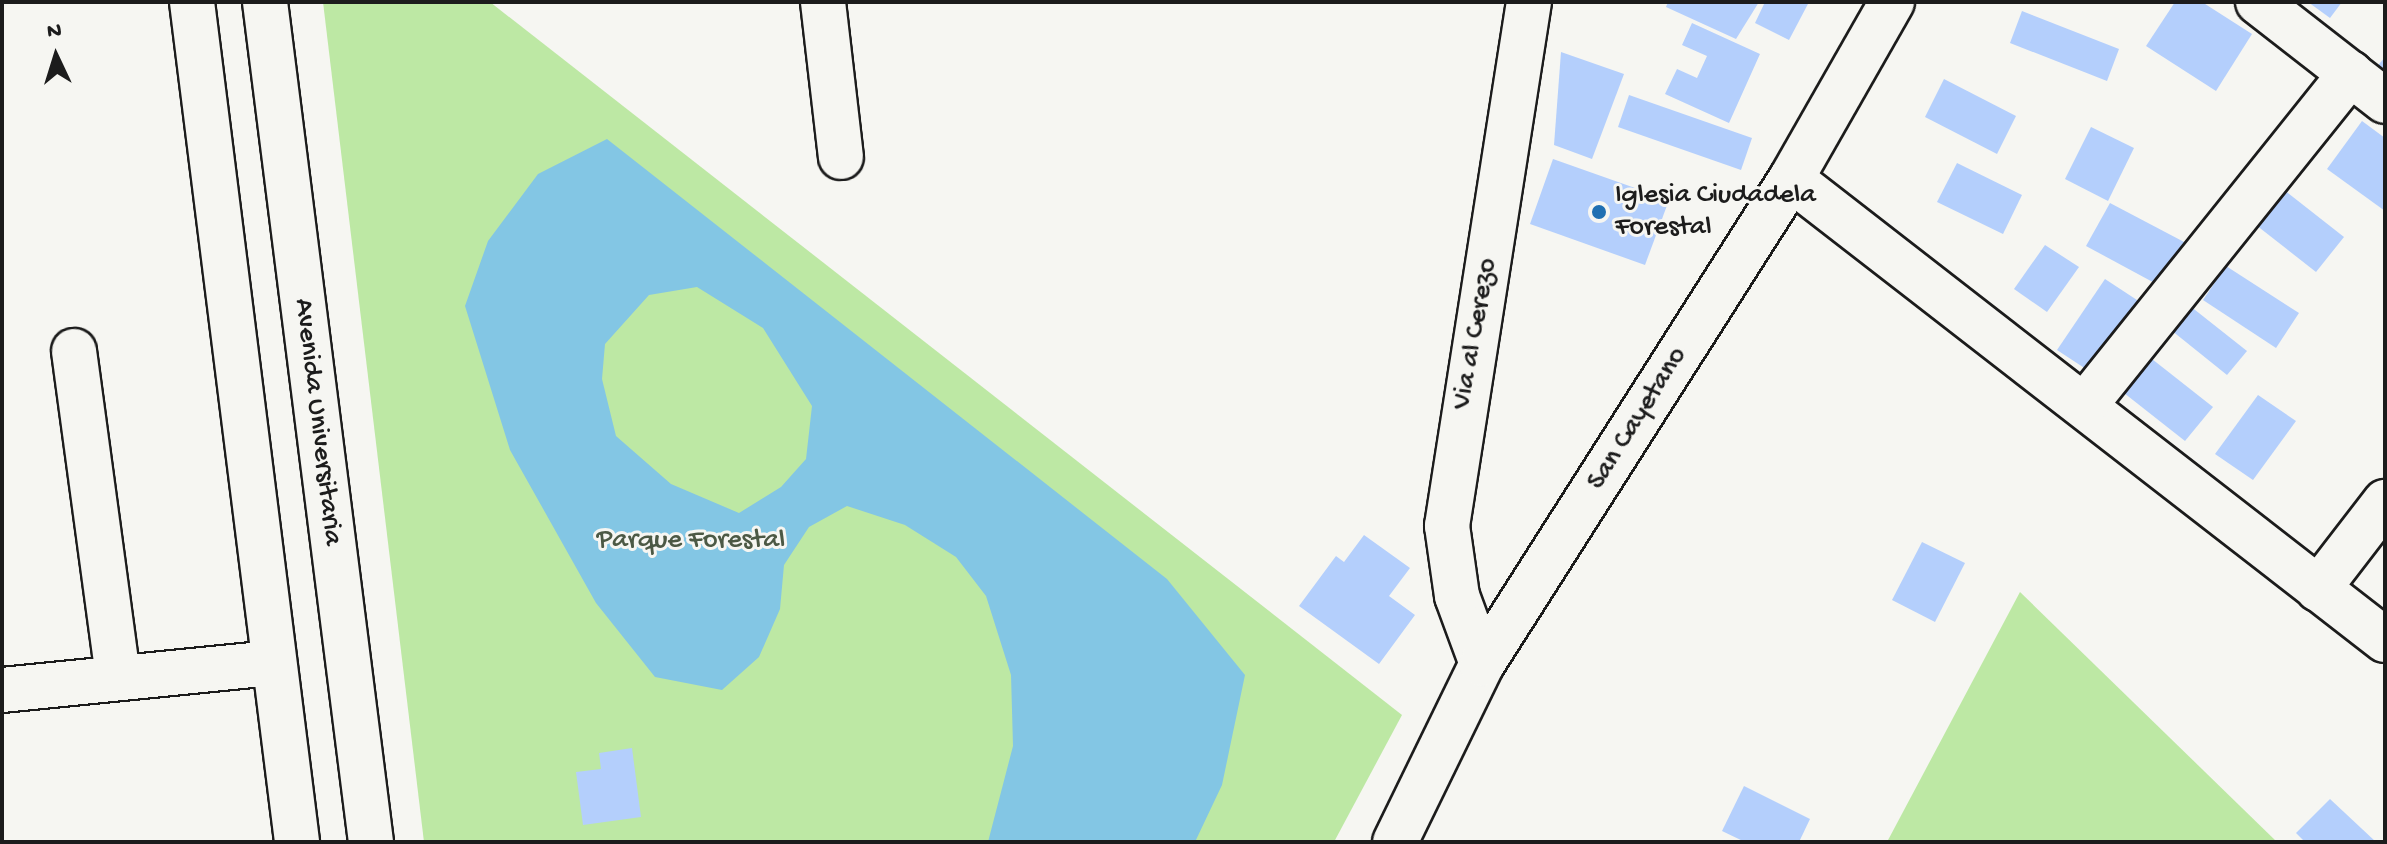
<!DOCTYPE html>
<style>
body{margin:0}
#map{position:relative;width:2387px;height:844px;overflow:hidden;background:#f6f6f2;font-family:"Gochi Hand",sans-serif}
div>[style]{position:absolute}
.green>*{inset:0;background:#bde8a4}
.water>*{inset:0;background:#83c6e4}
.building>*{inset:0;background:#b4cffc}
.roads{filter:drop-shadow(2px 0 #1c1c1c) drop-shadow(-2px 0 #1c1c1c) drop-shadow(0 2px #1c1c1c) drop-shadow(0 -2px #1c1c1c)}
.minor>*{height:44px;margin:-22px;padding:0 22px;transform-origin:22px;border-radius:22px;background:#f6f6f2}
.major>*{height:44px;margin:-22px;padding:0 22px;transform-origin:22px;border-radius:22px;background:#f6f6f2}
.dots>*{width:22px;height:22px;translate:-50% -50%;box-sizing:border-box;border:4px solid #f6f6f2;border-radius:50%}
span{translate:-50% -50%;white-space:nowrap;text-align:center;line-height:1.15;-webkit-text-stroke:6px #f6f6f2;paint-order:stroke}
.poi-label{font-size:28px;color:#1c1c1c}
.left{translate:0 -50%;text-align:left}
.street-label{font-size:28px;color:#1c1c1c}
.park-label{font-size:28px;color:#4c5945}
.frame{position:absolute;inset:0;border:4px solid #1c1c1c;pointer-events:none}
.north{position:absolute;left:16px;top:16px;width:80px;height:80px;-webkit-text-stroke:6px #f6f6f2;paint-order:stroke;rotate:356deg;font-size:22px;font-weight:700;line-height:32px;text-align:center;color:#1c1c1c}
.north::after{content:'';display:block;margin:auto;width:28px;height:36px;background:#1c1c1c;clip-path:polygon(50% 0,100% 100%,50% 72%,0 100%)}
</style>
<div id="map">
<div class="green">
<div style="clip-path:polygon(323px 2px,490px 2px,1402px 715px,1334px 842px,424px 842px)"></div>
<div style="clip-path:polygon(2020px 592px,2277px 842px,1887px 842px)"></div>
</div>
<div class="water">
<div style="clip-path:polygon(evenodd,607px 139px,1167px 579px,1245px 675px,1222px 785px,1195px 842px,988px 842px,1013px 746px,1011px 675px,986px 596px,956px 557px,905px 525px,847px 506px,809px 527px,784px 565px,780px 609px,759px 657px,722px 690px,655px 677px,596px 603px,510px 450px,465px 306px,488px 241px,538px 174px,607px 139px,697px 287px,763px 328px,812px 406px,806px 459px,781px 487px,739px 513px,671px 484px,616px 436px,602px 379px,605px 344px,649px 295px,697px 287px)"></div>
</div>
<div class="building">
<div style="clip-path:polygon(1668px 2px,1759px 2px,1736px 39px,1666px 7px)"></div>
<div style="clip-path:polygon(1765px 2px,1809px 2px,1789px 40px,1755px 23px)"></div>
<div style="clip-path:polygon(2175px 2px,2202px 2px,2252px 34px,2216px 91px,2146px 46px)"></div>
<div style="clip-path:polygon(2308px 2px,2342px 2px,2330px 18px)"></div>
<div style="clip-path:polygon(2022px 11px,2119px 49px,2107px 81px,2010px 43px)"></div>
<div style="clip-path:polygon(1692px 23px,1760px 54px,1729px 123px,1665px 94px,1677px 69px,1697px 78px,1707px 56px,1682px 45px)"></div>
<div style="clip-path:polygon(1561px 52px,1624px 74px,1592px 159px,1554px 145px)"></div>
<div style="clip-path:polygon(2385px 57px,2385px 77px,2375px 69px)"></div>
<div style="clip-path:polygon(1944px 79px,2016px 116px,1997px 154px,1925px 117px)"></div>
<div style="clip-path:polygon(1629px 95px,1752px 138px,1741px 170px,1618px 127px)"></div>
<div style="clip-path:polygon(2362px 121px,2385px 138px,2385px 211px,2327px 169px)"></div>
<div style="clip-path:polygon(2091px 127px,2134px 148px,2108px 201px,2065px 179px)"></div>
<div style="clip-path:polygon(1553px 159px,1669px 200px,1645px 265px,1530px 224px)"></div>
<div style="clip-path:polygon(1957px 163px,2022px 195px,2003px 234px,1937px 202px)"></div>
<div style="clip-path:polygon(2284px 190px,2344px 237px,2316px 272px,2256px 225px)"></div>
<div style="clip-path:polygon(2110px 203px,2186px 243px,2162px 287px,2086px 246px)"></div>
<div style="clip-path:polygon(2045px 245px,2079px 267px,2047px 312px,2014px 289px)"></div>
<div style="clip-path:polygon(2226px 266px,2299px 313px,2276px 348px,2203px 300px)"></div>
<div style="clip-path:polygon(2105px 279px,2140px 302px,2092px 373px,2057px 350px)"></div>
<div style="clip-path:polygon(2185px 302px,2247px 351px,2227px 375px,2166px 326px)"></div>
<div style="clip-path:polygon(2152px 359px,2213px 407px,2185px 441px,2124px 393px)"></div>
<div style="clip-path:polygon(2258px 395px,2296px 421px,2253px 480px,2215px 454px)"></div>
<div style="clip-path:polygon(1364px 535px,1410px 568px,1389px 596px,1415px 615px,1379px 664px,1299px 606px,1336px 556px,1344px 562px)"></div>
<div style="clip-path:polygon(1922px 542px,1965px 563px,1935px 622px,1892px 600px)"></div>
<div style="clip-path:polygon(632px 748px,641px 817px,583px 825px,576px 772px,601px 769px,599px 753px)"></div>
<div style="clip-path:polygon(1744px 786px,1810px 819px,1799px 842px,1745px 842px,1722px 831px)"></div>
<div style="clip-path:polygon(2330px 799px,2376px 842px,2305px 842px,2296px 833px)"></div>
</div>
<div class="roads">
<div class="minor">
<div style="left:823px;top:2px;width:156px;rotate:83.4deg"></div>
<div style="left:2258px;top:2px;width:161px;rotate:37.9deg"></div>
<div style="left:1791px;top:179px;width:752px;rotate:37.81deg"></div>
<div style="left:74px;top:351px;width:329px;rotate:82.3deg"></div>
<div style="left:2085px;top:405px;width:425px;rotate:-51.3deg"></div>
<div style="left:2318px;top:589px;width:110px;rotate:-52.4deg"></div>
<div style="left:1482px;top:664px;width:72px;rotate:-110.2deg"></div>
<div style="left:1457px;top:596px;width:71px;rotate:-98.1deg"></div>
<div style="left:1447px;top:526px;width:530px;rotate:-81.11deg"></div>
<div style="left:2px;top:690px;width:273px;rotate:-5.7deg"></div>
</div>
<div class="major">
<div style="left:192px;top:2px;width:847px;rotate:82.87deg"></div>
<div style="left:265px;top:2px;width:847px;rotate:82.81deg"></div>
<div style="left:1395px;top:842px;width:198px;rotate:-64deg"></div>
<div style="left:1482px;top:664px;width:575px;rotate:-57.5deg"></div>
<div style="left:1791px;top:179px;width:204px;rotate:-60.3deg"></div>
</div>
</div>
<div class="dots">
<div style="left:1599px;top:212px;background:#1f6fb2"></div>
</div>
<div class="poi-label">
<span class="left" style="left:1615px;top:212px">Iglesia Ciudadela<br>Forestal</span>
</div>
<div class="street-label">
<span style="left:1476px;top:334px;rotate:-80deg">Via al Cerezo</span>
<span style="left:1638px;top:419px;rotate:-58deg">San Cayetano</span>
<span style="left:317px;top:422px;rotate:83deg">Avenida Universitaria</span>
</div>
<div class="park-label">
<span style="left:691px;top:541px">Parque Forestal</span>
</div>
<div class="frame"></div>
<div class="north">N</div>
</div>
